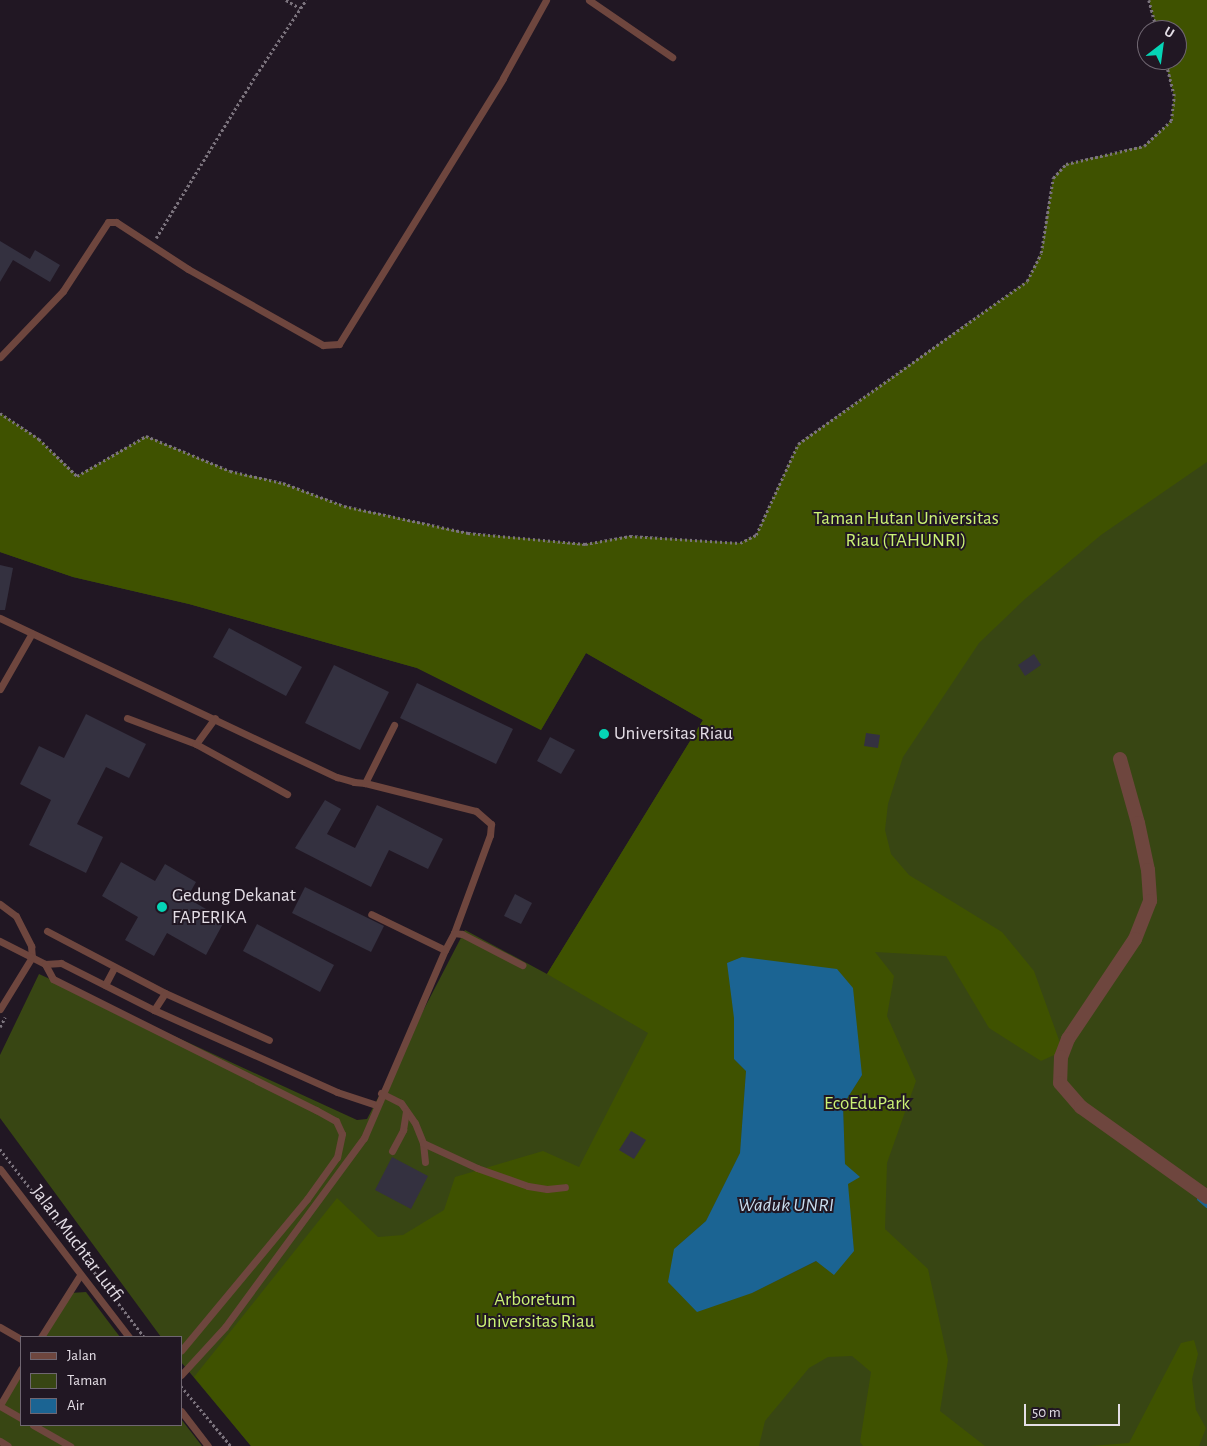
<!DOCTYPE html>
<style>
body{margin:0}
#map{position:relative;width:1207px;height:1446px;overflow:hidden;background:#211723;font-family:"Alegreya Sans",sans-serif}
div>[style]{position:absolute}
.green>*{inset:0;background:#384613}
.forest>*{inset:0;background:#3f5200}
.water>*{inset:0;background:#1b6493}
.stream>*{height:4px;margin:-2px;padding:0 2px;transform-origin:2px;border-radius:2px;background:#1b6493}
.building>*{inset:0;background:#343140}
.path>*{height:2.5px;margin-top:-1.25px;transform-origin:0;background:repeating-linear-gradient(90deg,#7b737d 0 2.5px,transparent 0 5px)}
.lane>*{height:7px;margin:-3.5px;padding:0 3.5px;transform-origin:3.5px;border-radius:3.5px;background:#6e463e}
.street>*{height:14px;margin:-7px;padding:0 7px;transform-origin:7px;border-radius:7px;background:#6e463e}
.dots>*{width:14px;height:14px;translate:-50% -50%;box-sizing:border-box;border:2px solid #211723;border-radius:50%}
span{translate:-50% -50%;white-space:nowrap;text-align:center;line-height:1.15;-webkit-text-stroke:4px #211723;paint-order:stroke}
.park-label{font-size:19px;color:#cbf275}
.poi-label{font-size:19px;color:#e3dde5}
.left{translate:0 -50%;text-align:left}
.street-label{font-size:19px;color:#e3dde5}
.water-label{font-size:20px;color:#c9ddee;font-style:italic}
.legend{position:absolute;left:20px;top:1336px;width:162px;height:90px;box-sizing:border-box;background:#211723;border:1px solid #6f6671;margin:0;padding:6px 9px;list-style:none;font-size:15px;color:#e3dde5}
.legend li{display:flex;align-items:center;gap:10px;height:25px}
.legend b{width:25px;border:1px solid #6f6671}
.north{position:absolute;left:1137px;top:20px;width:50px;height:50px;box-sizing:border-box;background:#211723;border:1px solid #6f6671;border-radius:50%;rotate:30deg;font-size:14px;font-weight:700;line-height:20px;text-align:center;color:#e3dde5}
.north::after{content:'';display:block;margin:auto;width:18px;height:22px;background:#05d5b6;clip-path:polygon(50% 0,100% 100%,50% 72%,0 100%)}
.scale{position:absolute;left:1024px;top:1404px;width:96px;height:22px;box-sizing:border-box;border:2px solid #e3dde5;border-top:0;padding-left:6px;font-size:15px;line-height:18px;white-space:nowrap;color:#e3dde5;-webkit-text-stroke:4px #211723;paint-order:stroke}
</style>
<div id="map">
<div class="green">
<div style="clip-path:polygon(1149px 0,1207px 0,1207px 1446px,251px 1446px,181px 1362px,181px 1337px,161px 1337px,0 1118px,0 1055px,39px 974px,357px 1120px,367px 1119px,465px 930px,547px 974px,703px 720px,586px 653px,541px 730px,417px 668px,189px 604px,73px 577px,0 552px,0 413px,39px 439px,77px 476px,146px 436px,230px 471px,283px 483px,344px 506px,468px 533px,585px 544px,630px 536px,740px 543px,756px 535px,798px 444px,1027px 281px,1041px 253px,1053px 178px,1066px 164px,1144px 146px,1171px 121px,1174px 96px,1165px 60px,1177px 60px,1177px 30px,1157px 30px)"></div>
<div style="clip-path:polygon(86px 1292px,120px 1337px,42px 1337px,70px 1293px)"></div>
<div style="clip-path:polygon(21px 1371px,21px 1425px,181px 1425px,181px 1419px,202px 1446px,0 1446px,0 1406px)"></div>
</div>
<div class="forest">
<div style="clip-path:polygon(evenodd,1149px 0,1207px 0,1207px 462px,1101px 535px,1025px 599px,979px 643px,903px 757px,888px 804px,885px 830px,891px 854px,909px 875px,1002px 932px,1034px 971px,1063px 1051px,1041px 1061px,989px 1028px,946px 956px,875px 952px,894px 976px,887px 1016px,916px 1081px,887px 1163px,885px 1229px,928px 1269px,948px 1360px,940px 1411px,985px 1446px,863px 1446px,860px 1442px,871px 1372px,852px 1356px,828px 1357px,809px 1368px,765px 1421px,759px 1446px,251px 1446px,194px 1377px,337px 1198px,378px 1237px,403px 1235px,444px 1210px,455px 1177px,543px 1151px,579px 1167px,648px 1033px,547px 974px,703px 720px,586px 653px,541px 730px,417px 668px,189px 604px,73px 577px,0 552px,0 413px,39px 439px,77px 476px,146px 436px,230px 471px,283px 483px,344px 506px,468px 533px,585px 544px,630px 536px,740px 543px,756px 535px,798px 444px,1027px 281px,1041px 253px,1053px 178px,1066px 164px,1144px 146px,1171px 121px,1174px 96px,1165px 60px,1177px 60px,1177px 30px,1157px 30px,1149px 0,734px 1018px,862px 1075px,843px 1105px,845px 1164px,854px 1251px,817px 1261px,752px 1293px,674px 1249px,706px 1221px,740px 1153px,746px 1071px,734px 1059px,734px 1018px)"></div>
<div style="clip-path:polygon(1194px 1340px,1198px 1354px,1192px 1379px,1196px 1410px,1206px 1428px,1199px 1446px,1090px 1446px,1129px 1443px,1181px 1343px)"></div>
</div>
<div class="water">
<div style="clip-path:polygon(742px 957px,837px 969px,853px 988px,862px 1075px,843px 1105px,845px 1164px,860px 1177px,848px 1184px,854px 1251px,834px 1275px,816px 1261px,752px 1293px,697px 1312px,668px 1282px,674px 1249px,706px 1221px,740px 1153px,746px 1071px,734px 1059px,734px 1018px,727px 963px)"></div>
</div>
<div class="stream">
<div style="left:1199px;top:1199px;width:11px;rotate:41deg"></div>
</div>
<div class="building">
<div style="clip-path:polygon(0 241px,30px 259px,35px 250px,60px 265px,50px 282px,13px 260px,0 282px)"></div>
<div style="clip-path:polygon(0 565px,13px 568px,5px 610px,0 610px)"></div>
<div style="clip-path:polygon(229px 628px,302px 667px,286px 696px,213px 657px)"></div>
<div style="clip-path:polygon(1034px 654px,1041px 665px,1025px 676px,1018px 665px)"></div>
<div style="clip-path:polygon(334px 665px,389px 692px,360px 750px,305px 723px)"></div>
<div style="clip-path:polygon(417px 683px,513px 729px,496px 764px,400px 718px)"></div>
<div style="clip-path:polygon(86px 714px,146px 744px,129px 778px,106px 767px,77px 824px,103px 837px,86px 873px,29px 845px,51px 800px,20px 784px,39px 746px,64px 758px)"></div>
<div style="clip-path:polygon(866px 733px,880px 735px,878px 748px,864px 746px)"></div>
<div style="clip-path:polygon(550px 737px,575px 750px,561px 774px,537px 761px)"></div>
<div style="clip-path:polygon(325px 800px,341px 809px,327px 834px,355px 848px,377px 805px,443px 839px,428px 869px,389px 850px,371px 887px,295px 848px)"></div>
<div style="clip-path:polygon(121px 862px,155px 881px,165px 864px,196px 882px,187px 898px,225px 920px,206px 955px,167px 933px,154px 956px,125px 940px,138px 917px,102px 896px)"></div>
<div style="clip-path:polygon(305px 887px,384px 926px,371px 952px,292px 913px)"></div>
<div style="clip-path:polygon(515px 894px,532px 903px,521px 924px,504px 916px)"></div>
<div style="clip-path:polygon(257px 924px,334px 965px,320px 992px,243px 951px)"></div>
<div style="clip-path:polygon(631px 1131px,646px 1140px,634px 1159px,619px 1150px)"></div>
<div style="clip-path:polygon(392px 1157px,428px 1176px,411px 1209px,375px 1190px)"></div>
</div>
<div class="path">
<div style="left:286px;top:0;width:16px;rotate:30deg"></div>
<div style="left:1149px;top:0;width:31px;rotate:75deg"></div>
<div style="left:156px;top:238px;width:191px;rotate:-58.5deg"></div>
<div style="left:256px;top:75px;width:90px;rotate:-56.3deg"></div>
<div style="left:0;top:413px;width:47px;rotate:33.7deg"></div>
<div style="left:39px;top:439px;width:53px;rotate:44.2deg"></div>
<div style="left:77px;top:476px;width:80px;rotate:-30.1deg"></div>
<div style="left:146px;top:436px;width:91px;rotate:22.6deg"></div>
<div style="left:230px;top:471px;width:54px;rotate:12.8deg"></div>
<div style="left:283px;top:483px;width:65px;rotate:20.7deg"></div>
<div style="left:344px;top:506px;width:127px;rotate:12.3deg"></div>
<div style="left:468px;top:533px;width:118px;rotate:5.4deg"></div>
<div style="left:585px;top:544px;width:46px;rotate:-10.1deg"></div>
<div style="left:630px;top:536px;width:110px;rotate:3.6deg"></div>
<div style="left:740px;top:543px;width:18px;rotate:-27deg"></div>
<div style="left:756px;top:535px;width:100px;rotate:-65.2deg"></div>
<div style="left:798px;top:444px;width:281px;rotate:-35.4deg"></div>
<div style="left:1027px;top:281px;width:31px;rotate:-63deg"></div>
<div style="left:1041px;top:253px;width:76px;rotate:-80.9deg"></div>
<div style="left:1053px;top:178px;width:19px;rotate:-47deg"></div>
<div style="left:1066px;top:164px;width:80px;rotate:-13deg"></div>
<div style="left:1144px;top:146px;width:37px;rotate:-43deg"></div>
<div style="left:1171px;top:121px;width:25px;rotate:-83deg"></div>
<div style="left:1174px;top:96px;width:37px;rotate:-104deg"></div>
<div style="left:0;top:1027px;width:11px;rotate:-63deg"></div>
<div style="left:0;top:1149px;width:237px;rotate:52.5deg"></div>
<div style="left:181px;top:1386px;width:78px;rotate:50.2deg"></div>
</div>
<div class="lane">
<div style="left:589px;top:0;width:101px;rotate:34.5deg"></div>
<div style="left:0;top:357px;width:91px;rotate:-46.3deg"></div>
<div style="left:63px;top:291px;width:82px;rotate:-56.9deg"></div>
<div style="left:108px;top:222px;width:8px"></div>
<div style="left:116px;top:222px;width:86px;rotate:33.1deg"></div>
<div style="left:188px;top:269px;width:155px;rotate:29.4deg"></div>
<div style="left:323px;top:345px;width:16px;rotate:-4deg"></div>
<div style="left:339px;top:344px;width:312px;rotate:-58.3deg"></div>
<div style="left:503px;top:78px;width:89px;rotate:-61.1deg"></div>
<div style="left:0;top:618px;width:373px;rotate:25.3deg"></div>
<div style="left:337px;top:777px;width:18px;rotate:16deg"></div>
<div style="left:354px;top:782px;width:11px;rotate:5deg"></div>
<div style="left:365px;top:783px;width:65px;rotate:-63.4deg"></div>
<div style="left:0;top:689px;width:64px;rotate:-60.3deg"></div>
<div style="left:127px;top:718px;width:74px;rotate:20.6deg"></div>
<div style="left:196px;top:744px;width:104px;rotate:28.8deg"></div>
<div style="left:196px;top:744px;width:32px;rotate:-54deg"></div>
<div style="left:365px;top:783px;width:114px;rotate:14.2deg"></div>
<div style="left:476px;top:811px;width:20px;rotate:41deg"></div>
<div style="left:491px;top:824px;width:11px;rotate:95deg"></div>
<div style="left:490px;top:835px;width:104px;rotate:110.2deg"></div>
<div style="left:0;top:904px;width:20px;rotate:37deg"></div>
<div style="left:16px;top:916px;width:34px;rotate:63deg"></div>
<div style="left:31px;top:946px;width:11px;rotate:85deg"></div>
<div style="left:32px;top:957px;width:61px;rotate:121.6deg"></div>
<div style="left:47px;top:931px;width:133px;rotate:27.7deg"></div>
<div style="left:165px;top:993px;width:114px;rotate:24.3deg"></div>
<div style="left:0;top:941px;width:51px;rotate:27.1deg"></div>
<div style="left:45px;top:964px;width:16px;rotate:-4deg"></div>
<div style="left:61px;top:963px;width:104px;rotate:26.8deg"></div>
<div style="left:154px;top:1010px;width:201px;rotate:24.1deg"></div>
<div style="left:337px;top:1092px;width:41px;rotate:18.4deg"></div>
<div style="left:445px;top:950px;width:19px;rotate:-62deg"></div>
<div style="left:454px;top:933px;width:8px;rotate:7deg"></div>
<div style="left:462px;top:934px;width:68px;rotate:27.3deg"></div>
<div style="left:45px;top:964px;width:17px;rotate:62deg"></div>
<div style="left:53px;top:979px;width:294px;rotate:26.5deg"></div>
<div style="left:316px;top:1110px;width:23px;rotate:29deg"></div>
<div style="left:336px;top:1121px;width:14px;rotate:65deg"></div>
<div style="left:342px;top:1134px;width:24px;rotate:102deg"></div>
<div style="left:337px;top:1157px;width:52px;rotate:125.5deg"></div>
<div style="left:307px;top:1199px;width:197px;rotate:129.7deg"></div>
<div style="left:105px;top:985px;width:19px;rotate:-62deg"></div>
<div style="left:154px;top:1010px;width:20px;rotate:-57deg"></div>
<div style="left:381px;top:1093px;width:22px;rotate:27deg"></div>
<div style="left:401px;top:1103px;width:24px;rotate:55deg"></div>
<div style="left:415px;top:1123px;width:22px;rotate:68deg"></div>
<div style="left:423px;top:1143px;width:19px;rotate:84deg"></div>
<div style="left:423px;top:1143px;width:60px;rotate:24.8deg"></div>
<div style="left:477px;top:1168px;width:54px;rotate:19.4deg"></div>
<div style="left:528px;top:1186px;width:19px;rotate:9deg"></div>
<div style="left:547px;top:1189px;width:18px;rotate:-6deg"></div>
<div style="left:392px;top:1151px;width:24px;rotate:-62deg"></div>
<div style="left:403px;top:1130px;width:19px;rotate:-81deg"></div>
<div style="left:0;top:1169px;width:212px;rotate:52.5deg"></div>
<div style="left:0;top:1327px;width:24px;rotate:30deg"></div>
<div style="left:41px;top:1337px;width:71px;rotate:-57.7deg"></div>
<div style="left:181px;top:1375px;width:65px;rotate:-47.5deg"></div>
<div style="left:225px;top:1327px;width:235px;rotate:-53.7deg"></div>
<div style="left:364px;top:1138px;width:205px;rotate:-66.7deg"></div>
<div style="left:445px;top:950px;width:82px;rotate:-154.1deg"></div>
<div style="left:0;top:1405px;width:42px;rotate:-59.7deg"></div>
<div style="left:0;top:1406px;width:24px;rotate:30deg"></div>
<div style="left:181px;top:1411px;width:44px;rotate:52.4deg"></div>
<div style="left:33px;top:1425px;width:43px;rotate:29.6deg"></div>
<div style="left:0;top:1441px;width:9px;rotate:32deg"></div>
</div>
<div class="street">
<div style="left:1120px;top:759px;width:66px;rotate:74.3deg"></div>
<div style="left:1138px;top:823px;width:48px;rotate:78deg"></div>
<div style="left:1148px;top:870px;width:31px;rotate:86deg"></div>
<div style="left:1150px;top:901px;width:41px;rotate:111.5deg"></div>
<div style="left:1135px;top:939px;width:120px;rotate:123.8deg"></div>
<div style="left:1068px;top:1039px;width:19px;rotate:111deg"></div>
<div style="left:1061px;top:1057px;width:26px;rotate:92deg"></div>
<div style="left:1060px;top:1083px;width:32px;rotate:49deg"></div>
<div style="left:1081px;top:1107px;width:155px;rotate:35.5deg"></div>
</div>
<div class="dots">
<div style="left:604px;top:734px;background:#05d5b6"></div>
<div style="left:162px;top:907px;background:#05d5b6"></div>
</div>
<div class="park-label">
<span style="left:906px;top:530px">Taman Hutan Universitas<br>Riau (TAHUNRI)</span>
<span style="left:867px;top:1104px">EcoEduPark</span>
<span style="left:535px;top:1311px">Arboretum<br>Universitas Riau</span>
</div>
<div class="poi-label">
<span class="left" style="left:614px;top:734px">Universitas Riau</span>
<span class="left" style="left:172px;top:907px">Gedung Dekanat<br>FAPERIKA</span>
</div>
<div class="street-label">
<span style="left:77px;top:1244px;rotate:53deg">Jalan Muchtar Lutfi</span>
</div>
<div class="water-label">
<span style="left:786px;top:1205px">Waduk UNRI</span>
</div>
<ul class="legend">
<li><b style="height:6px;background:#6e463e"></b>Jalan</li>
<li><b style="height:14px;background:#384613"></b>Taman</li>
<li><b style="height:14px;background:#1b6493"></b>Air</li>
</ul>
<div class="north">U</div>
<div class="scale">50 m</div>
</div>
